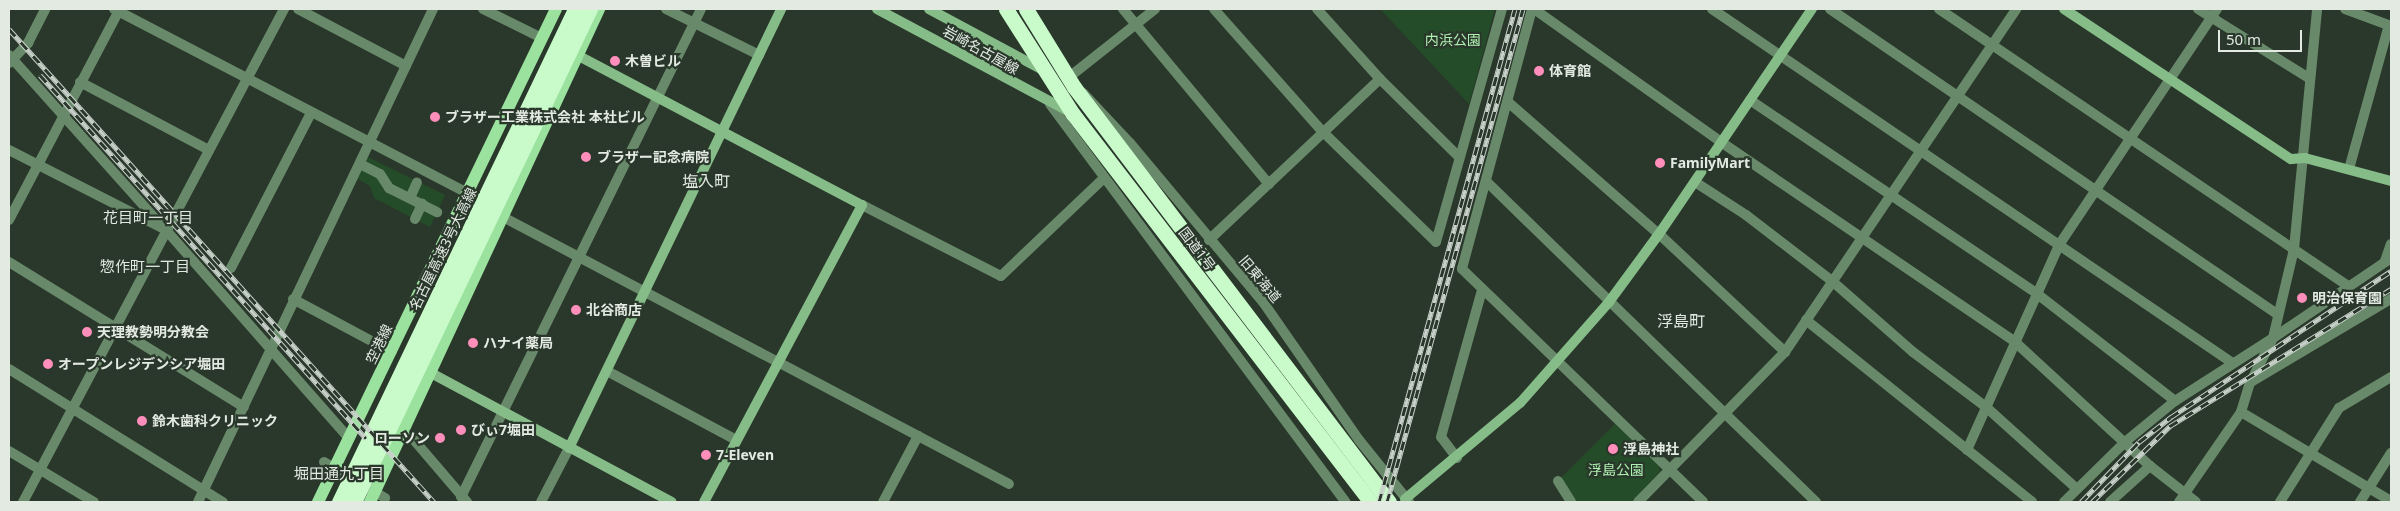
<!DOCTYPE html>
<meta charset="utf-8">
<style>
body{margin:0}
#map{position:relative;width:2400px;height:511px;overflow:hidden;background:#2a372b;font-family:"Noto Sans","Noto Sans JP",sans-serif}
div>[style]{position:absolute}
.green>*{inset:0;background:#244c28}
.street>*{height:10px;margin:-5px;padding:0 5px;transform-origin:5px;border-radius:5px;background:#688a6a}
.secondary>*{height:10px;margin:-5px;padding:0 5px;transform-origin:5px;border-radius:5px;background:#85bc88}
.primary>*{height:12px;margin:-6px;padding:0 6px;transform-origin:6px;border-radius:6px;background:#9ae29e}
.highway>*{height:15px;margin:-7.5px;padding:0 7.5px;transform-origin:7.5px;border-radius:7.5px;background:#c9fbca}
.rail>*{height:5px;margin-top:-2.5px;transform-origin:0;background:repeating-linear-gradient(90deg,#2a372b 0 9px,#c8d1c9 0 18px);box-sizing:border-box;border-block:1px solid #c8d1c9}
.dots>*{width:14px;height:14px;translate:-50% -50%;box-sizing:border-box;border:2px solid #2a372b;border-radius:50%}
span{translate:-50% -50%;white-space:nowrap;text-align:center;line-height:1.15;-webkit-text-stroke:4.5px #2a372b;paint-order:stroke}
.park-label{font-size:14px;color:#aff0b2}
.street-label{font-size:14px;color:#e2eae2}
.poi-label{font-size:14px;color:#e2eae2;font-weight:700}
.left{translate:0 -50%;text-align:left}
.right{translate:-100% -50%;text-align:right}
.neighbourhood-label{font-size:15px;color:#e2eae2}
.quarter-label{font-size:16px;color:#e2eae2}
.frame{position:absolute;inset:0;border:10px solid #e2eae2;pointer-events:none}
.scale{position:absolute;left:2218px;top:30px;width:84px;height:22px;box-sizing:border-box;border:2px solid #e2eae2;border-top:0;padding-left:6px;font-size:15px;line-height:18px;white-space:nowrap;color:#e2eae2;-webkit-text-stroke:4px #2a372b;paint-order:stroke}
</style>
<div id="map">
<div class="green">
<div style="clip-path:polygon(1380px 9px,1495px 9px,1469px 104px)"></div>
<div style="clip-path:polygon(366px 156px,445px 195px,430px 227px,374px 198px,370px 186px,356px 178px)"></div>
<div style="clip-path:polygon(1615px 424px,1659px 466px,1660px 472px,1631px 502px,1574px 502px,1561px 478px)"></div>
</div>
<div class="street">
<div style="left:114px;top:9px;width:400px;rotate:27.5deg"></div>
<div style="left:469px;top:194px;width:41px;rotate:34.1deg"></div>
<div style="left:503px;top:217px;width:572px;rotate:27.82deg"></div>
<div style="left:298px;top:9px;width:122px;rotate:27.8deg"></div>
<div style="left:483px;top:9px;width:66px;rotate:26.2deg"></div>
<div style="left:666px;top:9px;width:104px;rotate:26.3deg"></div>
<div style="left:1123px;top:9px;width:228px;rotate:50.2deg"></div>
<div style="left:1214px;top:9px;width:163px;rotate:48.5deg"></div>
<div style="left:1322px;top:131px;width:159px;rotate:44.2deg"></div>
<div style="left:1436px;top:242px;width:242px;rotate:-74.2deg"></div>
<div style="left:1317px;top:9px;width:94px;rotate:48deg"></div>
<div style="left:1380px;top:79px;width:111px;rotate:44.6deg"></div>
<div style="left:1532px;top:9px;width:269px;rotate:105.1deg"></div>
<div style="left:1462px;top:269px;width:335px;rotate:44deg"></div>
<div style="left:1534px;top:9px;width:229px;rotate:35.4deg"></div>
<div style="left:1721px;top:142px;width:354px;rotate:34.2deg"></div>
<div style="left:2014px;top:341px;width:185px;rotate:42.6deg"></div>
<div style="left:2150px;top:466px;width:58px;rotate:38deg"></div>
<div style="left:1712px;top:9px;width:628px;rotate:34.22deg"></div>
<div style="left:1830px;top:9px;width:541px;rotate:34.31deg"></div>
<div style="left:1939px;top:9px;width:493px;rotate:34.1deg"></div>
<div style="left:2198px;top:9px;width:131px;rotate:31.9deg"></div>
<div style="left:2345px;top:9px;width:49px;rotate:20.3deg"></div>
<div style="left:9px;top:55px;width:229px;rotate:48.2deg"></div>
<div style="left:9px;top:63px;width:28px;rotate:-46deg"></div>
<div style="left:28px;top:43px;width:38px;rotate:-63deg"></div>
<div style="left:1068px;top:78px;width:111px;rotate:-38.4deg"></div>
<div style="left:80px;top:82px;width:146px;rotate:27.8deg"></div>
<div style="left:1083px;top:93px;width:69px;rotate:46.8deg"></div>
<div style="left:1130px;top:143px;width:207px;rotate:50.1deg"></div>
<div style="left:1263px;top:302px;width:168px;rotate:55.2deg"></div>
<div style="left:1359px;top:440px;width:80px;rotate:51.1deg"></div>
<div style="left:1750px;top:100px;width:345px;rotate:34deg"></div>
<div style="left:2036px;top:293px;width:176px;rotate:37.8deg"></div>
<div style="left:1508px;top:102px;width:201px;rotate:41.2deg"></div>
<div style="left:1659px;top:234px;width:173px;rotate:43.1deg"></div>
<div style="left:1050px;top:104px;width:496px;rotate:53.4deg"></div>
<div style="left:9px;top:150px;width:176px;rotate:27deg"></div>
<div style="left:166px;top:230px;width:277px;rotate:48.7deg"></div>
<div style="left:362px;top:165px;width:20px;rotate:27deg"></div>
<div style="left:380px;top:174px;width:17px;rotate:57deg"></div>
<div style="left:389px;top:188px;width:54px;rotate:26.6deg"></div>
<div style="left:2349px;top:169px;width:149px;rotate:-74.5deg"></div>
<div style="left:1487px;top:182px;width:459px;rotate:44.2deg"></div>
<div style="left:1695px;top:182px;width:61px;rotate:32.9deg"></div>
<div style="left:1746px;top:215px;width:108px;rotate:37.5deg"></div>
<div style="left:1832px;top:281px;width:108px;rotate:41.2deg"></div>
<div style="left:1913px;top:352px;width:91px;rotate:37deg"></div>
<div style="left:1986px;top:407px;width:122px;rotate:42deg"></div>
<div style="left:410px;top:198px;width:17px;rotate:-66deg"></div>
<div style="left:862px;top:205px;width:156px;rotate:27.1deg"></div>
<div style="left:1001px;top:276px;width:142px;rotate:-43.6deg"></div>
<div style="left:415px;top:219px;width:17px;rotate:-65deg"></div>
<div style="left:9px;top:220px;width:238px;rotate:-62.3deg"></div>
<div style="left:1209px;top:240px;width:235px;rotate:-43.3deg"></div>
<div style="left:2385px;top:261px;width:18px;rotate:-71deg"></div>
<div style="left:9px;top:262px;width:276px;rotate:31.7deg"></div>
<div style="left:231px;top:268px;width:174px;rotate:-62.7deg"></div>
<div style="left:293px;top:299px;width:112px;rotate:28.2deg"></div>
<div style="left:1806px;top:320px;width:290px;rotate:38.8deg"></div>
<div style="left:9px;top:369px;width:252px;rotate:31.9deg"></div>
<div style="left:607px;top:371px;width:146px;rotate:28.1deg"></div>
<div style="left:2251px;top:382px;width:163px;rotate:-30.7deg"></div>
<div style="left:2241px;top:412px;width:174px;rotate:30.7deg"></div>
<div style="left:401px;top:434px;width:14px;rotate:25deg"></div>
<div style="left:414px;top:440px;width:82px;rotate:49.5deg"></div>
<div style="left:1967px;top:450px;width:225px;rotate:-65.8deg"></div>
<div style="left:2059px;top:245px;width:284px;rotate:-56.2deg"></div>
<div style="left:9px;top:451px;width:99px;rotate:31deg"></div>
<div style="left:1457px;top:458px;width:26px;rotate:-127deg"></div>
<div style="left:1441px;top:437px;width:153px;rotate:-74.4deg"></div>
<div style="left:324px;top:462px;width:71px;rotate:30.5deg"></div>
<div style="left:1558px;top:481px;width:25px;rotate:58deg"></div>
<div style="left:461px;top:497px;width:544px;rotate:-63.81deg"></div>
<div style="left:23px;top:502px;width:558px;rotate:-62.1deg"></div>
<div style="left:198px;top:502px;width:546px;rotate:-64.51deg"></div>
<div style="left:541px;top:502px;width:61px;rotate:-62.6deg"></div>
<div style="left:883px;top:502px;width:75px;rotate:-62.1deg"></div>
<div style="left:1638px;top:502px;width:210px;rotate:-45.6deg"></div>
<div style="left:1785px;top:352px;width:414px;rotate:-56deg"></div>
<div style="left:2064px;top:502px;width:86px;rotate:-44.5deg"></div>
<div style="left:2125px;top:442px;width:65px;rotate:-39.4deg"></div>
<div style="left:2175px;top:401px;width:117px;rotate:-32.7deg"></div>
<div style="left:2273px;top:338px;width:91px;rotate:-76.7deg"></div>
<div style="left:2294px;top:249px;width:241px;rotate:-84.5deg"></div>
<div style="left:2110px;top:502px;width:54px;rotate:-42deg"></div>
<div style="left:2179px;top:502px;width:109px;rotate:-55.4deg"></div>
<div style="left:2241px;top:412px;width:30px;rotate:-73deg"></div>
<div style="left:2250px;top:383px;width:51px;rotate:-62.9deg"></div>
<div style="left:2273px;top:338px;width:143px;rotate:-34.1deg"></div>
<div style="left:2280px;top:502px;width:111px;rotate:-57.9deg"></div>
<div style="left:2339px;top:408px;width:61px;rotate:-30.8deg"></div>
<div style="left:2360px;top:502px;width:58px;rotate:-57.7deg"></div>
</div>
<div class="secondary">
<div style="left:877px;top:9px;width:221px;rotate:28.1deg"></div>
<div style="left:929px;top:9px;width:129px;rotate:28.2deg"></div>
<div style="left:2064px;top:9px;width:272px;rotate:33.5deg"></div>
<div style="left:2291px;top:159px;width:14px;rotate:-4deg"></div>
<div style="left:2305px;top:158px;width:89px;rotate:15deg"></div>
<div style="left:577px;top:55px;width:322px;rotate:27.8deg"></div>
<div style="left:862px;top:205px;width:336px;rotate:118deg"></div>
<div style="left:431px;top:373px;width:273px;rotate:28.2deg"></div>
<div style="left:569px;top:448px;width:488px;rotate:-64.2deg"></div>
<div style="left:1405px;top:499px;width:150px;rotate:-39.9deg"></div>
<div style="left:1520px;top:403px;width:135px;rotate:-48.6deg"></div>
<div style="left:1609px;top:302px;width:84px;rotate:-53.7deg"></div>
<div style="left:1659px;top:234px;width:272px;rotate:-55.8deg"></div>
</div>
<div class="primary">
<div style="left:318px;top:502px;width:547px;rotate:-64.23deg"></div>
<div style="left:370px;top:502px;width:544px;rotate:-65.08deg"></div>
</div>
<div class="highway">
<div style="left:1006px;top:9px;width:125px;rotate:57.5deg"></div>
<div style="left:1073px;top:114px;width:489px;rotate:52.5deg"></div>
<div style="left:1026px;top:9px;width:92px;rotate:58.4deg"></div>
<div style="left:1074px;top:87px;width:521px;rotate:52.8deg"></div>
<div style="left:339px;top:502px;width:547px;rotate:-64.42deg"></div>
<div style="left:354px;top:502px;width:547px;rotate:-64.42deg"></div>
</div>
<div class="rail">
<div style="left:9px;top:29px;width:636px;rotate:48.06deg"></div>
<div style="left:40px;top:75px;width:488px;rotate:48.1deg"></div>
<div style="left:1379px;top:502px;width:511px;rotate:-74.58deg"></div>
<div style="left:1387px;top:502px;width:511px;rotate:-74.58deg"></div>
<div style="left:2081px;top:502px;width:83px;rotate:-46deg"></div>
<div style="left:2139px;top:442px;width:41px;rotate:-38deg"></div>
<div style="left:2171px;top:417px;width:264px;rotate:-33.6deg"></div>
<div style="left:2092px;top:502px;width:109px;rotate:-44.3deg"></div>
<div style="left:2170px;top:426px;width:260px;rotate:-31.8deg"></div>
</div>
<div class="dots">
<div style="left:615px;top:61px;background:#ff8ebb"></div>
<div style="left:1539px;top:71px;background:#ff8ebb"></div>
<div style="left:435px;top:117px;background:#ff8ebb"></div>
<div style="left:586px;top:157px;background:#ff8ebb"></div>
<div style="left:1660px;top:163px;background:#ff8ebb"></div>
<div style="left:2302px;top:298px;background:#ff8ebb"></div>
<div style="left:576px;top:310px;background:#ff8ebb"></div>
<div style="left:87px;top:332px;background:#ff8ebb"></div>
<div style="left:473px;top:343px;background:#ff8ebb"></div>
<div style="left:48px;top:364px;background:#ff8ebb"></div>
<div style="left:142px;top:421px;background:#ff8ebb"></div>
<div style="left:461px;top:430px;background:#ff8ebb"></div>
<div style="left:440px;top:438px;background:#ff8ebb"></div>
<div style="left:1613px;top:449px;background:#ff8ebb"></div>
<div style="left:706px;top:455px;background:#ff8ebb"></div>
</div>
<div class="park-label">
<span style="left:1453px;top:40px">内浜公園</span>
<span style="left:1616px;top:470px">浮島公園</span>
</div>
<div class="street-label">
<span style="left:981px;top:50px;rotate:29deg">岩崎名古屋線</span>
<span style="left:443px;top:249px;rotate:-64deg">名古屋高速3号大高線</span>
<span style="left:1197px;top:249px;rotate:53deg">国道1号</span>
<span style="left:1260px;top:279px;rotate:50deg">旧東海道</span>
<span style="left:379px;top:344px;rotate:-64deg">空港線</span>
</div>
<div class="poi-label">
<span class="left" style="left:625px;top:61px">木曽ビル</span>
<span class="left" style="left:1549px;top:71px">体育館</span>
<span class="left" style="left:445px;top:117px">ブラザー工業株式会社 本社ビル</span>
<span class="left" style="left:597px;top:157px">ブラザー記念病院</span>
<span class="left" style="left:1670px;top:163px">FamilyMart</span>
<span class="left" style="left:2312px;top:298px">明治保育園</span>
<span class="left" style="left:586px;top:310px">北谷商店</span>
<span class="left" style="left:97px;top:332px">天理教勢明分教会</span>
<span class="left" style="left:483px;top:343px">ハナイ薬局</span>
<span class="left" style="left:58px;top:364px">オープンレジデンシア堀田</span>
<span class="left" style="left:152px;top:421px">鈴木歯科クリニック</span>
<span class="left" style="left:471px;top:430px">びぃ7堀田</span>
<span class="right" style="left:430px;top:438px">ローソン</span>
<span class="left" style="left:1623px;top:449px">浮島神社</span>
<span class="left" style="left:716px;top:455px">7-Eleven</span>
</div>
<div class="neighbourhood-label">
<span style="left:148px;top:218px">花目町一丁目</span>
<span style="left:145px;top:267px">惣作町一丁目</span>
<span style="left:339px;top:474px">堀田通九丁目</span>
</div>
<div class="quarter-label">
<span style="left:706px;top:181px">塩入町</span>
<span style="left:1681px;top:321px">浮島町</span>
</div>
<div class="frame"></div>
<div class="scale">50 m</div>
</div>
